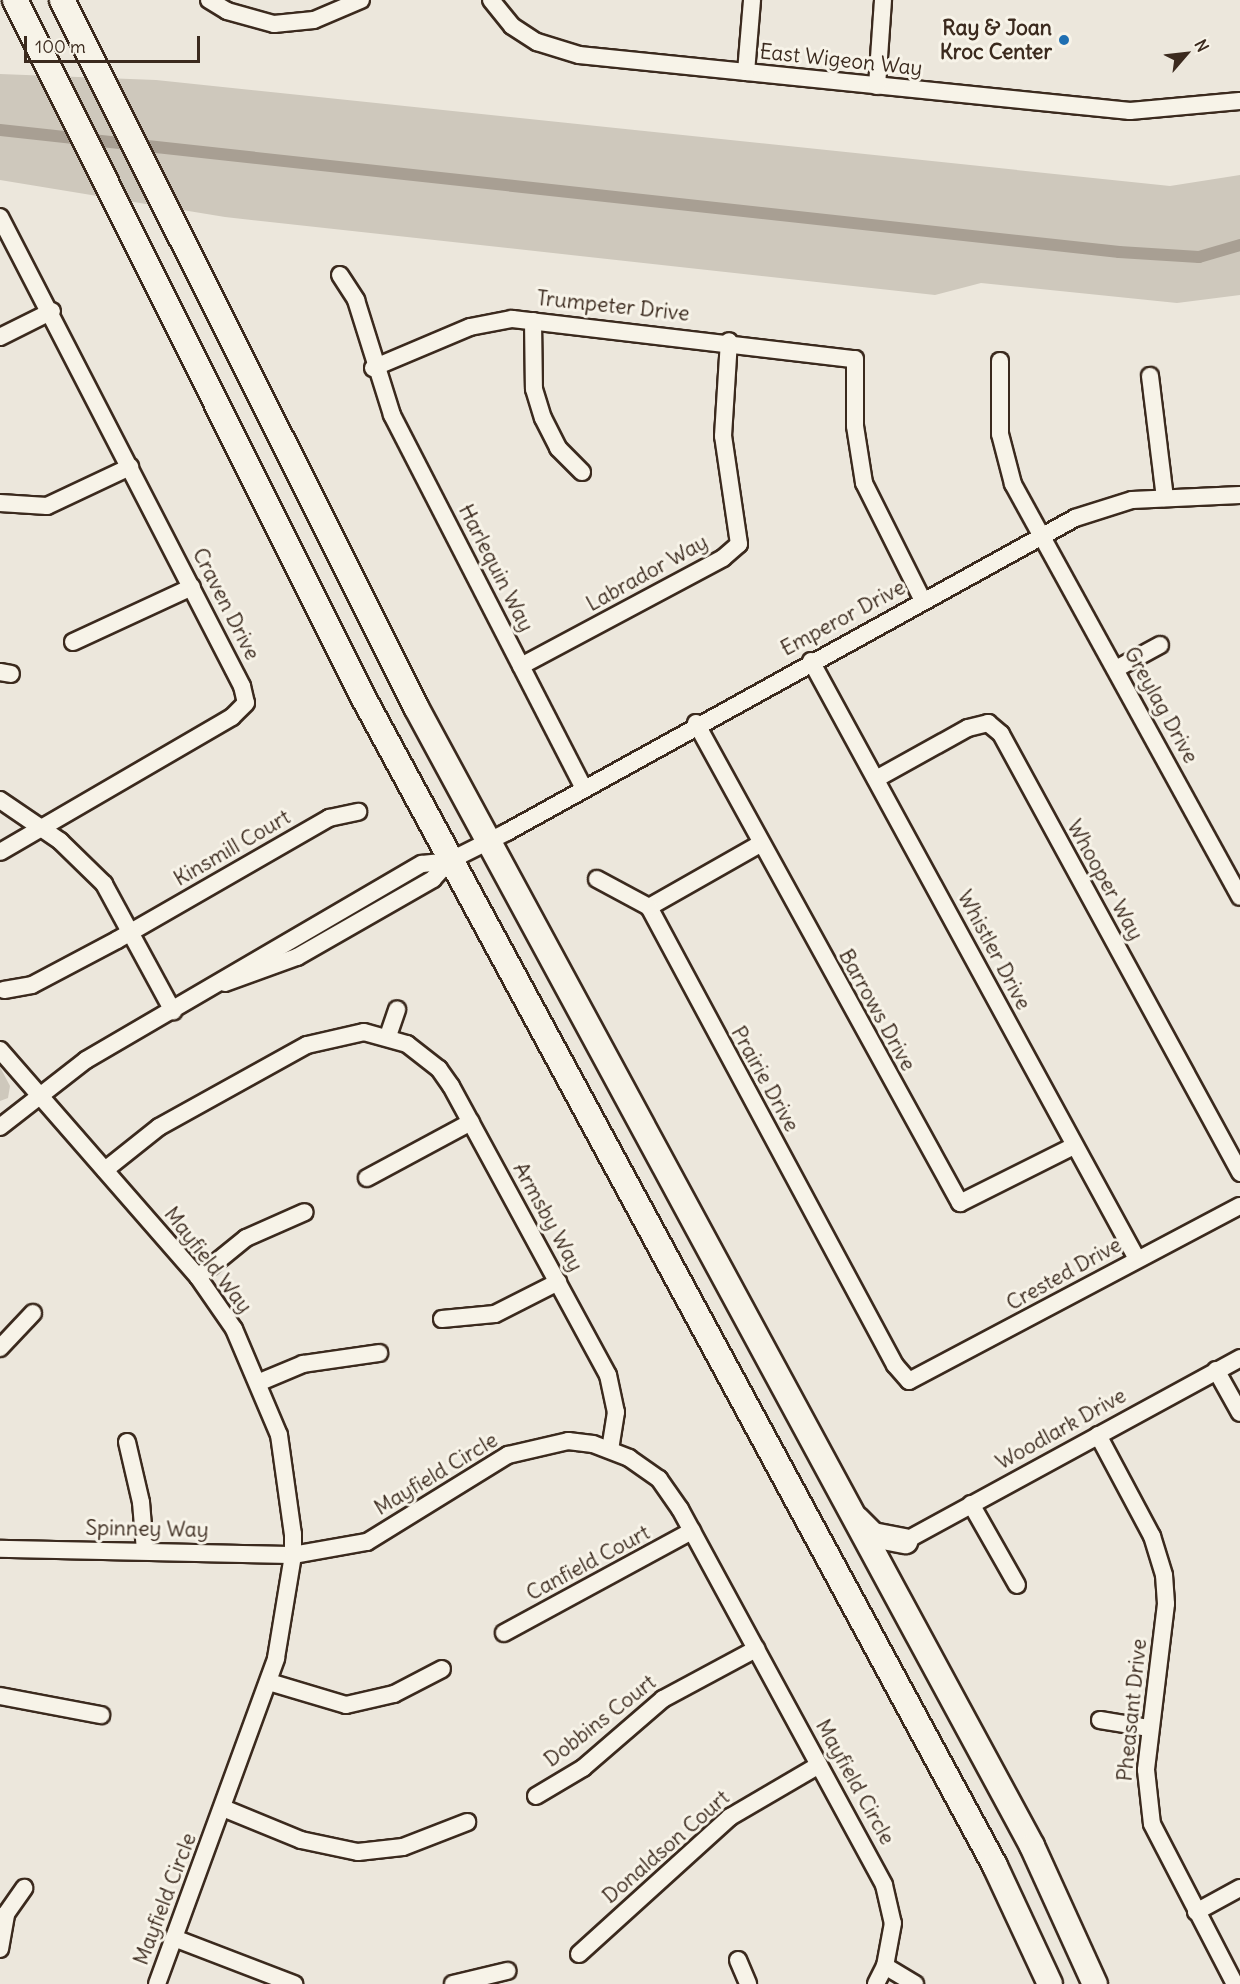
<!DOCTYPE html>
<style>
body{margin:0}
#map{position:relative;width:1240px;height:1984px;overflow:hidden;background:#ece7dc;font-family:Delius,sans-serif}
div>[style]{position:absolute}
.green>*{inset:0;background:#cec8bc}
.canal>*{height:12px;margin:-6px;padding:0 6px;transform-origin:6px;border-radius:6px;background:#a89f93}
.roads{filter:drop-shadow(2px 0 #3b2a1e) drop-shadow(-2px 0 #3b2a1e) drop-shadow(0 2px #3b2a1e) drop-shadow(0 -2px #3b2a1e)}
.minor>*{height:16px;margin:-8px;padding:0 8px;transform-origin:8px;border-radius:8px;background:#f7f3e8}
.highway>*{height:24px;margin:-12px;padding:0 12px;transform-origin:12px;border-radius:12px;background:#f7f3e8}
.dots>*{width:16px;height:16px;translate:-50% -50%;box-sizing:border-box;border:3px solid #f7f3e8;border-radius:50%}
span{translate:-50% -50%;white-space:nowrap;text-align:center;line-height:1.15;-webkit-text-stroke:6px #f7f3e8;paint-order:stroke}
.poi-label{font-size:21px;color:#3b2a1e;font-weight:700}
.right{translate:-100% -50%;text-align:right}
.street-label{font-size:21px;color:#3b2a1e}
.north{position:absolute;left:1156px;top:24px;width:60px;height:60px;-webkit-text-stroke:4px #f7f3e8;paint-order:stroke;rotate:62deg;font-size:16px;font-weight:700;line-height:24px;text-align:center;color:#3b2a1e}
.north::after{content:'';display:block;margin:auto;width:21px;height:27px;background:#3b2a1e;clip-path:polygon(50% 0,100% 100%,50% 72%,0 100%)}
.scale{position:absolute;left:24px;top:36px;width:176px;height:27px;box-sizing:border-box;border:3px solid #3b2a1e;border-top:0;padding-left:8px;font-size:18px;line-height:21px;white-space:nowrap;color:#3b2a1e;-webkit-text-stroke:4px #f7f3e8;paint-order:stroke}
</style>
<div id="map">
<div class="green">
<div style="clip-path:polygon(0 74px,156px 80px,1170px 186px,1240px 175px,1240px 295px,1177px 303px,981px 283px,935px 295px,225px 217px,0 180px)"></div>
<div style="clip-path:polygon(0 1067px,10px 1086px,8px 1098px,0 1101px)"></div>
</div>
<div class="canal">
<div style="left:0;top:130px;width:1126px;rotate:6.22deg"></div>
<div style="left:1119px;top:252px;width:80px;rotate:3.6deg"></div>
<div style="left:1199px;top:257px;width:43px;rotate:-16.3deg"></div>
</div>
<div class="roads">
<div class="minor">
<div style="left:209px;top:0;width:21px;rotate:31deg"></div>
<div style="left:227px;top:11px;width:49px;rotate:15.5deg"></div>
<div style="left:274px;top:24px;width:40px;rotate:-5.7deg"></div>
<div style="left:314px;top:20px;width:51px;rotate:-23.1deg"></div>
<div style="left:491px;top:0;width:33px;rotate:51deg"></div>
<div style="left:512px;top:26px;width:30px;rotate:33deg"></div>
<div style="left:537px;top:42px;width:44px;rotate:17.2deg"></div>
<div style="left:579px;top:55px;width:554px;rotate:5.8deg"></div>
<div style="left:1130px;top:111px;width:110px;rotate:-5.2deg"></div>
<div style="left:746px;top:72px;width:72px;rotate:-85.2deg"></div>
<div style="left:877px;top:86px;width:86px;rotate:-86deg"></div>
<div style="left:0;top:217px;width:528px;rotate:62.71deg"></div>
<div style="left:242px;top:686px;width:17px;rotate:77deg"></div>
<div style="left:246px;top:703px;width:20px;rotate:135deg"></div>
<div style="left:232px;top:717px;width:268px;rotate:149.8deg"></div>
<div style="left:340px;top:275px;width:30px;rotate:57deg"></div>
<div style="left:356px;top:300px;width:121px;rotate:72.6deg"></div>
<div style="left:392px;top:415px;width:418px;rotate:62.8deg"></div>
<div style="left:533px;top:321px;width:68px;rotate:89.2deg"></div>
<div style="left:534px;top:389px;width:30px;rotate:73deg"></div>
<div style="left:543px;top:418px;width:34px;rotate:63deg"></div>
<div style="left:558px;top:448px;width:34px;rotate:45deg"></div>
<div style="left:0;top:337px;width:58px;rotate:-26.6deg"></div>
<div style="left:1000px;top:361px;width:73px;rotate:90deg"></div>
<div style="left:1000px;top:434px;width:52px;rotate:75.4deg"></div>
<div style="left:1013px;top:484px;width:471px;rotate:61.2deg"></div>
<div style="left:373px;top:368px;width:105px;rotate:-22.9deg"></div>
<div style="left:470px;top:327px;width:43px;rotate:-10.8deg"></div>
<div style="left:512px;top:319px;width:345px;rotate:6.7deg"></div>
<div style="left:855px;top:359px;width:67px;rotate:90deg"></div>
<div style="left:855px;top:426px;width:58px;rotate:81deg"></div>
<div style="left:864px;top:483px;width:132px;rotate:63.4deg"></div>
<div style="left:1150px;top:376px;width:123px;rotate:83deg"></div>
<div style="left:0;top:503px;width:47px;rotate:3.7deg"></div>
<div style="left:47px;top:506px;width:92px;rotate:-25.2deg"></div>
<div style="left:73px;top:642px;width:131px;rotate:-24.8deg"></div>
<div style="left:811px;top:661px;width:681px;rotate:61.4deg"></div>
<div style="left:521px;top:666px;width:229px;rotate:-28.1deg"></div>
<div style="left:723px;top:558px;width:21px;rotate:-41deg"></div>
<div style="left:739px;top:544px;width:109px;rotate:-98.4deg"></div>
<div style="left:723px;top:436px;width:95px;rotate:-86.4deg"></div>
<div style="left:1116px;top:669px;width:50px;rotate:-28.6deg"></div>
<div style="left:0;top:672px;width:11px;rotate:10deg"></div>
<div style="left:696px;top:723px;width:548px;rotate:61.19deg"></div>
<div style="left:960px;top:1203px;width:127px;rotate:-26.6deg"></div>
<div style="left:876px;top:779px;width:105px;rotate:-29deg"></div>
<div style="left:968px;top:728px;width:21px;rotate:-14deg"></div>
<div style="left:988px;top:723px;width:17px;rotate:40deg"></div>
<div style="left:1001px;top:734px;width:500px;rotate:61.4deg"></div>
<div style="left:0;top:800px;width:73px;rotate:34.3deg"></div>
<div style="left:60px;top:841px;width:62px;rotate:44.3deg"></div>
<div style="left:104px;top:884px;width:145px;rotate:61.5deg"></div>
<div style="left:760px;top:844px;width:128px;rotate:150.4deg"></div>
<div style="left:649px;top:907px;width:520px;rotate:61.76deg"></div>
<div style="left:895px;top:1365px;width:21px;rotate:49deg"></div>
<div style="left:909px;top:1381px;width:374px;rotate:-27.9deg"></div>
<div style="left:597px;top:879px;width:59px;rotate:28.3deg"></div>
<div style="left:225px;top:983px;width:77px;rotate:-19.9deg"></div>
<div style="left:297px;top:957px;width:157px;rotate:-29.8deg"></div>
<div style="left:433px;top:879px;width:24px;rotate:-48deg"></div>
<div style="left:4px;top:990px;width:28px;rotate:-10deg"></div>
<div style="left:32px;top:985px;width:96px;rotate:-27.9deg"></div>
<div style="left:117px;top:940px;width:245px;rotate:-29.9deg"></div>
<div style="left:329px;top:818px;width:30px;rotate:-12deg"></div>
<div style="left:388px;top:1036px;width:28px;rotate:-71deg"></div>
<div style="left:0;top:1050px;width:301px;rotate:48.9deg"></div>
<div style="left:198px;top:1277px;width:63px;rotate:55.3deg"></div>
<div style="left:234px;top:1329px;width:115px;rotate:67deg"></div>
<div style="left:279px;top:1435px;width:100px;rotate:82deg"></div>
<div style="left:293px;top:1534px;width:21px;rotate:90deg"></div>
<div style="left:293px;top:1555px;width:293px;rotate:-178.8deg"></div>
<div style="left:0;top:1127px;width:109px;rotate:-37.9deg"></div>
<div style="left:86px;top:1060px;width:389px;rotate:-30.3deg"></div>
<div style="left:422px;top:864px;width:27px;rotate:-6deg"></div>
<div style="left:449px;top:861px;width:65px;rotate:-26.6deg"></div>
<div style="left:507px;top:832px;width:649px;rotate:-28.93deg"></div>
<div style="left:1075px;top:518px;width:60px;rotate:-17.5deg"></div>
<div style="left:1132px;top:500px;width:108px;rotate:-2.7deg"></div>
<div style="left:105px;top:1170px;width:69px;rotate:-38.5deg"></div>
<div style="left:159px;top:1127px;width:169px;rotate:-29deg"></div>
<div style="left:307px;top:1045px;width:58px;rotate:-12.8deg"></div>
<div style="left:364px;top:1032px;width:45px;rotate:15.6deg"></div>
<div style="left:407px;top:1044px;width:41px;rotate:38deg"></div>
<div style="left:439px;top:1069px;width:21px;rotate:55deg"></div>
<div style="left:451px;top:1086px;width:329px;rotate:61.5deg"></div>
<div style="left:608px;top:1375px;width:38px;rotate:78deg"></div>
<div style="left:616px;top:1412px;width:37px;rotate:99deg"></div>
<div style="left:367px;top:1178px;width:118px;rotate:-28.3deg"></div>
<div style="left:198px;top:1277px;width:62px;rotate:-39.1deg"></div>
<div style="left:246px;top:1238px;width:64px;rotate:-23.8deg"></div>
<div style="left:442px;top:1319px;width:53px;rotate:-5.4deg"></div>
<div style="left:495px;top:1314px;width:71px;rotate:-26.9deg"></div>
<div style="left:0;top:1348px;width:48px;rotate:-46.7deg"></div>
<div style="left:1216px;top:1370px;width:49px;rotate:60.8deg"></div>
<div style="left:260px;top:1382px;width:47px;rotate:-22.7deg"></div>
<div style="left:303px;top:1364px;width:77px;rotate:-8.2deg"></div>
<div style="left:1098px;top:1435px;width:115px;rotate:61.9deg"></div>
<div style="left:1152px;top:1536px;width:41px;rotate:72.9deg"></div>
<div style="left:1164px;top:1575px;width:29px;rotate:86deg"></div>
<div style="left:1166px;top:1604px;width:167px;rotate:96.9deg"></div>
<div style="left:1146px;top:1770px;width:54px;rotate:83.7deg"></div>
<div style="left:1152px;top:1824px;width:180px;rotate:62.6deg"></div>
<div style="left:127px;top:1442px;width:62px;rotate:76.9deg"></div>
<div style="left:141px;top:1502px;width:49px;rotate:85.3deg"></div>
<div style="left:971px;top:1504px;width:93px;rotate:60.4deg"></div>
<div style="left:905px;top:1541px;width:382px;rotate:-28.6deg"></div>
<div style="left:504px;top:1633px;width:214px;rotate:-28.5deg"></div>
<div style="left:269px;top:1682px;width:80px;rotate:16.6deg"></div>
<div style="left:346px;top:1705px;width:49px;rotate:-12.9deg"></div>
<div style="left:394px;top:1694px;width:54px;rotate:-27.5deg"></div>
<div style="left:0;top:1696px;width:103px;rotate:10.7deg"></div>
<div style="left:1100px;top:1720px;width:50px;rotate:9.3deg"></div>
<div style="left:536px;top:1796px;width:55px;rotate:-30.8deg"></div>
<div style="left:583px;top:1768px;width:106px;rotate:-40.8deg"></div>
<div style="left:663px;top:1699px;width:106px;rotate:-28.3deg"></div>
<div style="left:223px;top:1808px;width:84px;rotate:22.3deg"></div>
<div style="left:301px;top:1840px;width:58px;rotate:11.9deg"></div>
<div style="left:358px;top:1852px;width:45px;rotate:-6.3deg"></div>
<div style="left:403px;top:1847px;width:69px;rotate:-21.3deg"></div>
<div style="left:1196px;top:1912px;width:50px;rotate:-28.6deg"></div>
<div style="left:174px;top:1938px;width:129px;rotate:21deg"></div>
<div style="left:0;top:1949px;width:36px;rotate:-80deg"></div>
<div style="left:6px;top:1914px;width:32px;rotate:-55deg"></div>
<div style="left:579px;top:1954px;width:204px;rotate:-42.2deg"></div>
<div style="left:730px;top:1817px;width:103px;rotate:-30.3deg"></div>
<div style="left:738px;top:1960px;width:26px;rotate:67deg"></div>
<div style="left:885px;top:1966px;width:35px;rotate:31deg"></div>
<div style="left:157px;top:1984px;width:347px;rotate:-69.9deg"></div>
<div style="left:276px;top:1658px;width:104px;rotate:-80.6deg"></div>
<div style="left:293px;top:1555px;width:75px;rotate:-10deg"></div>
<div style="left:367px;top:1542px;width:166px;rotate:-31.7deg"></div>
<div style="left:508px;top:1455px;width:62px;rotate:-13.1deg"></div>
<div style="left:568px;top:1441px;width:25px;rotate:7deg"></div>
<div style="left:593px;top:1444px;width:39px;rotate:21deg"></div>
<div style="left:629px;top:1458px;width:37px;rotate:35deg"></div>
<div style="left:659px;top:1479px;width:37px;rotate:55deg"></div>
<div style="left:680px;top:1509px;width:428px;rotate:61.5deg"></div>
<div style="left:884px;top:1885px;width:39px;rotate:77deg"></div>
<div style="left:893px;top:1923px;width:44px;rotate:100.5deg"></div>
<div style="left:885px;top:1966px;width:20px;rotate:117deg"></div>
<div style="left:453px;top:1984px;width:56px;rotate:-13.5deg"></div>
</div>
<div class="highway">
<div style="left:15px;top:0;width:779px;rotate:63.47deg"></div>
<div style="left:363px;top:697px;width:1329px;rotate:61.6deg"></div>
<div style="left:995px;top:1866px;width:130px;rotate:65deg"></div>
<div style="left:62px;top:0;width:791px;rotate:63.4deg"></div>
<div style="left:416px;top:707px;width:1295px;rotate:61.59deg"></div>
<div style="left:1032px;top:1846px;width:152px;rotate:65.5deg"></div>
<div style="left:857px;top:1519px;width:23px;rotate:45deg"></div>
<div style="left:873px;top:1535px;width:33px;rotate:11deg"></div>
</div>
</div>
<div class="dots">
<div style="left:1064px;top:40px;background:#1f6fb2"></div>
</div>
<div class="poi-label">
<span class="right" style="left:1052px;top:40px">Ray &amp; Joan<br>Kroc Center</span>
</div>
<div class="street-label">
<span style="left:841px;top:60px;rotate:6deg">East Wigeon Way</span>
<span style="left:613px;top:306px;rotate:6deg">Trumpeter Drive</span>
<span style="left:496px;top:568px;rotate:63deg">Harlequin Way</span>
<span style="left:647px;top:573px;rotate:-29deg">Labrador Way</span>
<span style="left:226px;top:604px;rotate:63deg">Craven Drive</span>
<span style="left:843px;top:618px;rotate:-28deg">Emperor Drive</span>
<span style="left:1161px;top:705px;rotate:61deg">Greylag Drive</span>
<span style="left:232px;top:848px;rotate:-30deg">Kinsmill Court</span>
<span style="left:1105px;top:880px;rotate:61deg">Whooper Way</span>
<span style="left:994px;top:950px;rotate:62deg">Whistler Drive</span>
<span style="left:877px;top:1010px;rotate:61deg">Barrows Drive</span>
<span style="left:765px;top:1079px;rotate:61deg">Prairie Drive</span>
<span style="left:548px;top:1217px;rotate:61deg">Armsby Way</span>
<span style="left:208px;top:1260px;rotate:52deg">Mayfield Way</span>
<span style="left:1064px;top:1274px;rotate:-29deg">Crested Drive</span>
<span style="left:1061px;top:1429px;rotate:-29deg">Woodlark Drive</span>
<span style="left:436px;top:1474px;rotate:-31deg">Mayfield Circle</span>
<span style="left:147px;top:1529px;rotate:1deg">Spinney Way</span>
<span style="left:588px;top:1563px;rotate:-28deg">Canfield Court</span>
<span style="left:1132px;top:1710px;rotate:-84deg">Pheasant Drive</span>
<span style="left:600px;top:1721px;rotate:-38deg">Dobbins Court</span>
<span style="left:855px;top:1782px;rotate:61deg">Mayfield Circle</span>
<span style="left:666px;top:1847px;rotate:-41deg">Donaldson Court</span>
<span style="left:165px;top:1899px;rotate:-69deg">Mayfield Circle</span>
</div>
<div class="north">N</div>
<div class="scale">100 m</div>
</div>
